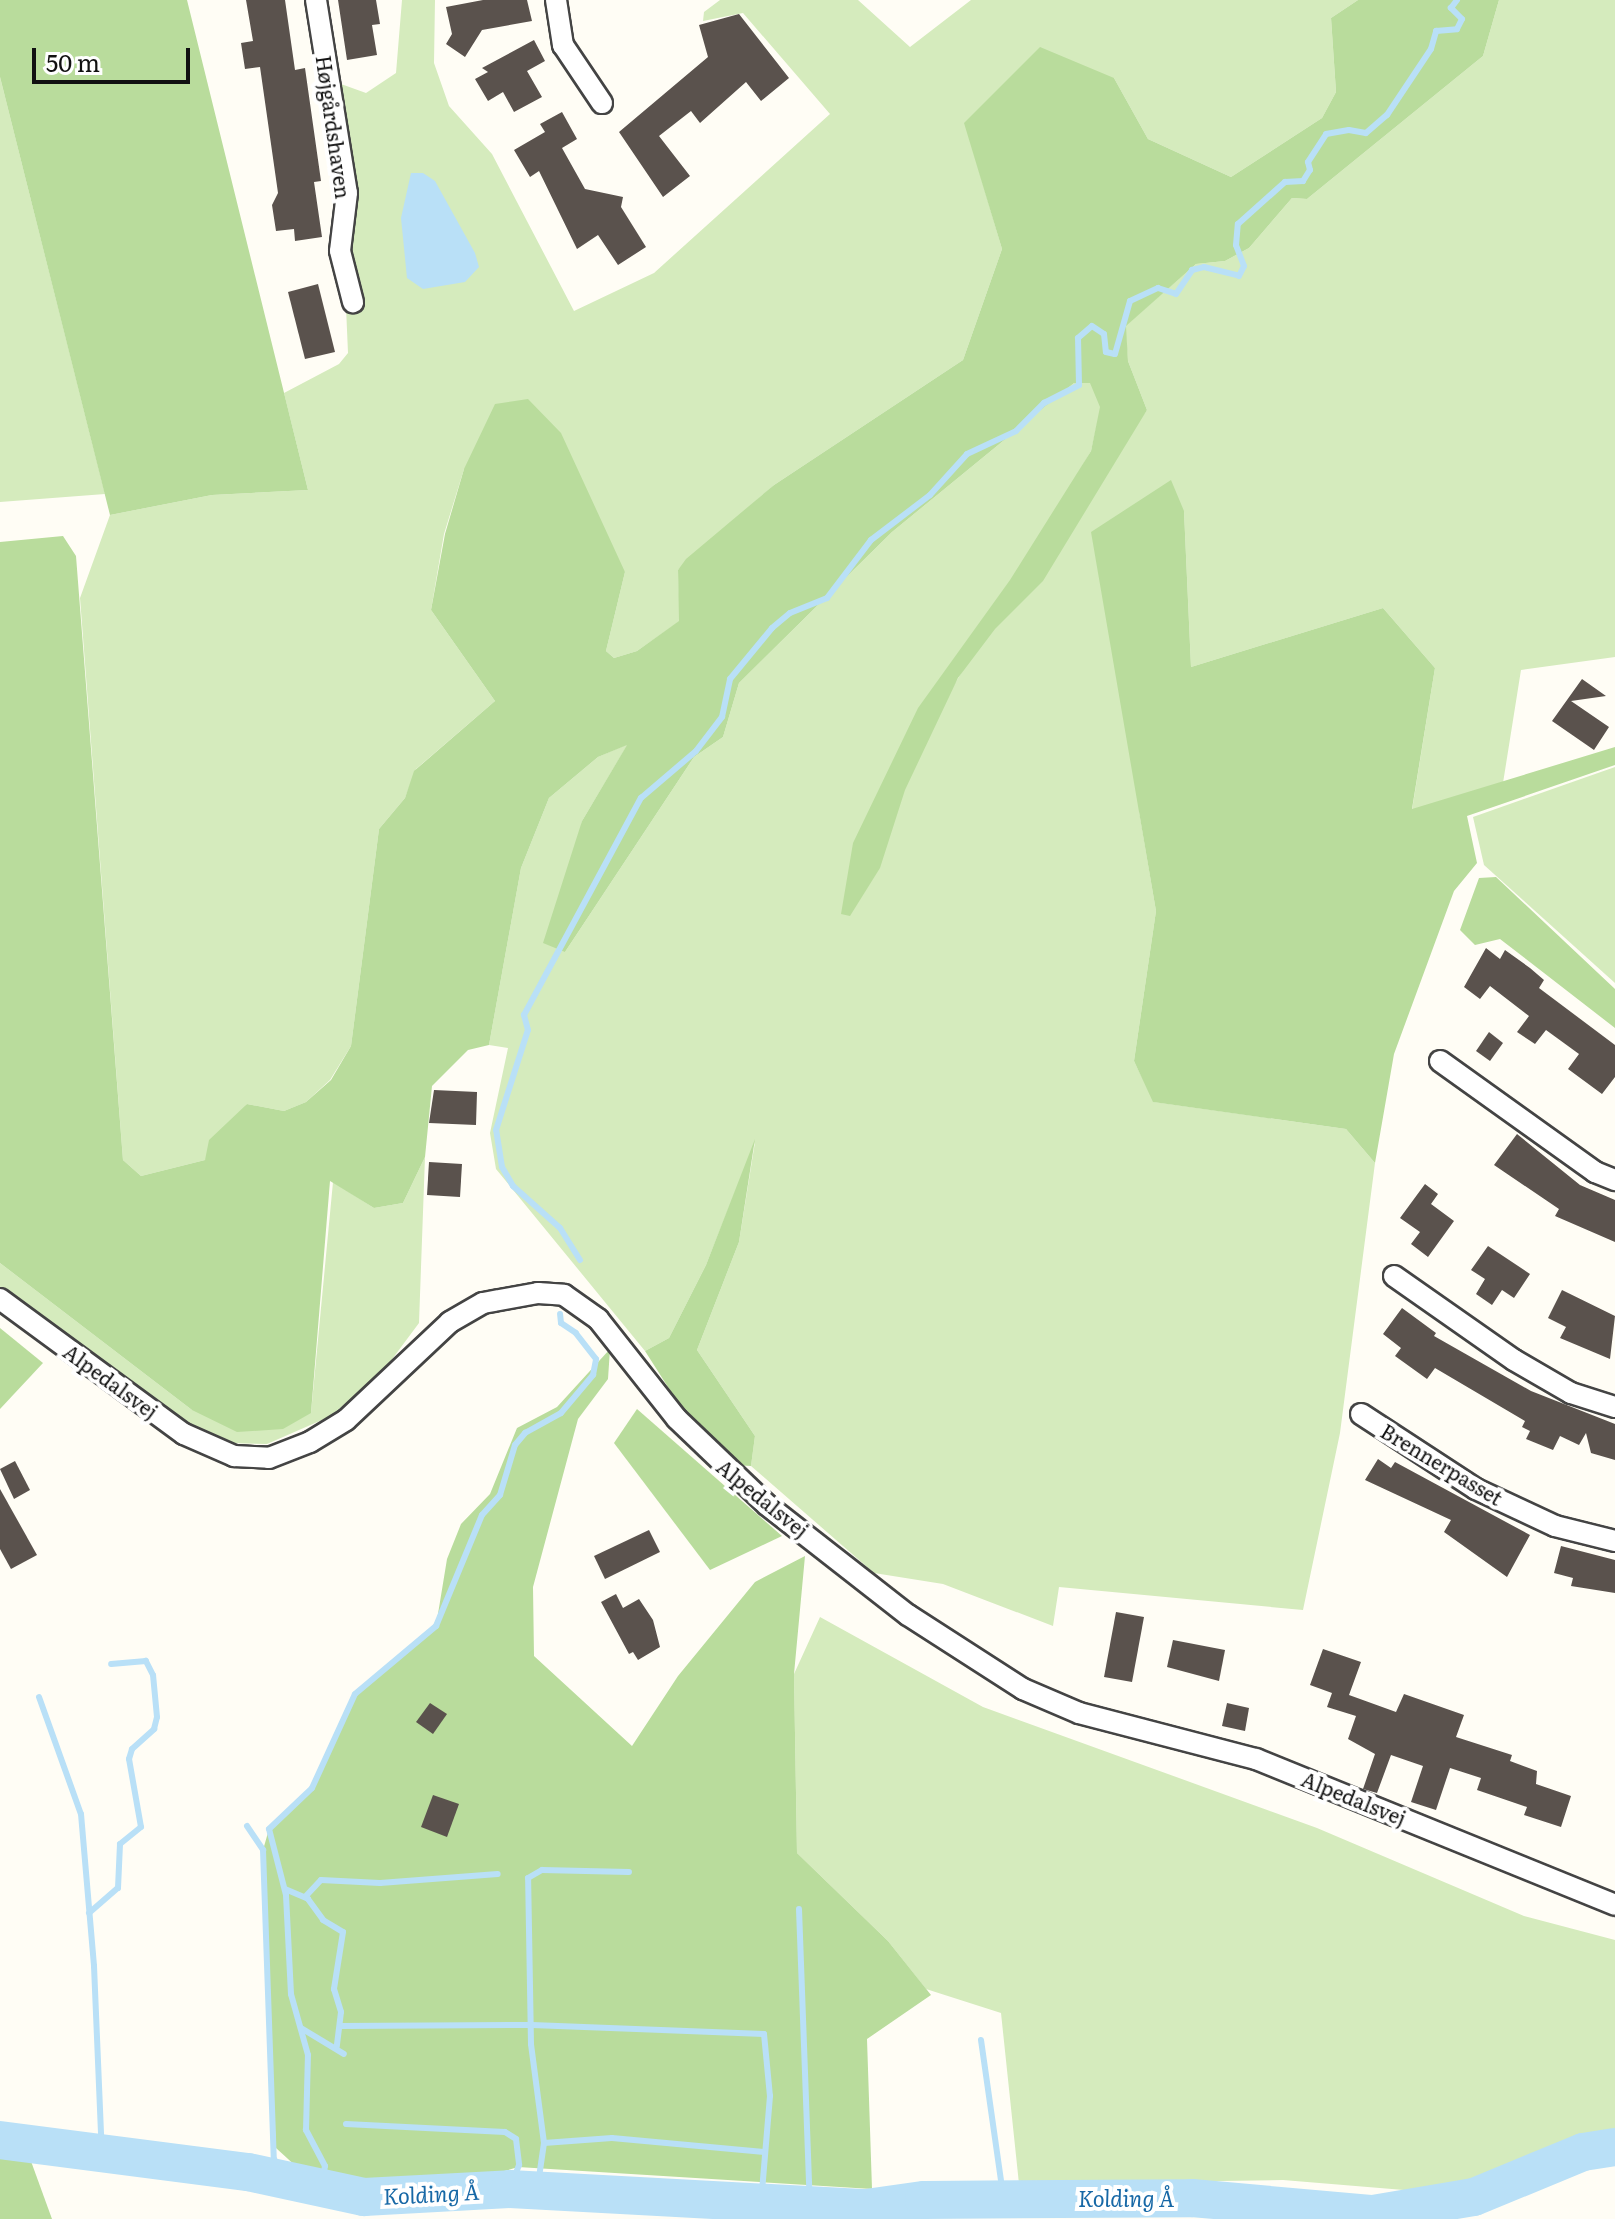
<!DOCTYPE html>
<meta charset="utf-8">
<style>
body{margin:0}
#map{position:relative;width:1615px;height:2219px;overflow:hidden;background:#fffdf5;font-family:Literata,serif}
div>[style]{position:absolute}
.green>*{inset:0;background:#d5ebbd}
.forest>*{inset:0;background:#b9dc9c}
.water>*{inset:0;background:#b9e0f7}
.stream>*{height:6px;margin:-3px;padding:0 3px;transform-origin:3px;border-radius:3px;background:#b9e0f7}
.river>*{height:38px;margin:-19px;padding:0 19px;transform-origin:19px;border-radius:19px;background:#b9e0f7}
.building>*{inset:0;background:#5a524d}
.roads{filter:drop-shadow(2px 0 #444) drop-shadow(-2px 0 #444) drop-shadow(0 2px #444) drop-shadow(0 -2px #444)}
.minor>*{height:20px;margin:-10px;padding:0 10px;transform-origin:10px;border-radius:10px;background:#fff}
span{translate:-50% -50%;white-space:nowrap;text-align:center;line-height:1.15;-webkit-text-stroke:8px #fff;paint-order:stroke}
.street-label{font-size:20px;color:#111}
.water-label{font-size:22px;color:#1768a6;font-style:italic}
.scale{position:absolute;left:32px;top:48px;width:158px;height:36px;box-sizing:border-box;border:4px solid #111;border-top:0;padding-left:10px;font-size:24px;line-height:28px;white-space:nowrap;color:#111;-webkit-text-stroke:6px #fff;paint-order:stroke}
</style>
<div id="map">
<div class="green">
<div style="clip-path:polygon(402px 0,435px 0,434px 63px,449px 106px,492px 154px,574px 311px,654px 273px,830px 114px,743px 13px,703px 21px,704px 12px,720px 0,858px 0,910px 47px,971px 0,1358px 0,1331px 18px,1336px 92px,1322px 118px,1231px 177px,1148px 139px,1114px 78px,965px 123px,1002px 249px,963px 360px,774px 485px,678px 570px,680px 621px,637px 651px,614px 658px,606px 651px,625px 572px,464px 469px,444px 534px,431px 610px,495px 701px,416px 769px,405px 798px,379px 829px,351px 1046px,330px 1080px,306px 1102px,284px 1111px,247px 1104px,205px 1160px,141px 1176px,123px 1160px,80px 598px,110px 515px,212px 495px,308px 490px,284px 393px,339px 364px,348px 353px,346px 307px,363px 304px,350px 250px,357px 198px,341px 84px,366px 93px,396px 73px)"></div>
<div style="clip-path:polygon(1499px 0,1615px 0,1615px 657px,1521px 670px,1503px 783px,1412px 810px,1435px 668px,1383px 608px,1191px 667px,1184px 511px,1139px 811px,1156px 911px,1134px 1061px,1154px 1102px,1346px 1129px,1375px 1163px,1340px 1433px,1303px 1610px,1059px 1587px,1053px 1626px,943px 1584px,874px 1573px,751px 1466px,755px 1436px,697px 1350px,739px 1242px,755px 1142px,706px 1265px,669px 1338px,645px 1351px,496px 1169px,490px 1133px,508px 1048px,489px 1045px,521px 868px,549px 798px,598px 757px,628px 744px,582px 821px,565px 952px,694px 757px,723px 737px,739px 683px,892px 532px,1074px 383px,1091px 383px,1101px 407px,1091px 451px,870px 824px,1000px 609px,1147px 410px,1128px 361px,1125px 326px,1196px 264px,1225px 261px,1249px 248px,1292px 198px,1307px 199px,1483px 56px)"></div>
<div style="clip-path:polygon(0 77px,105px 494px,0 502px)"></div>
<div style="clip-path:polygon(1615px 767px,1615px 983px,1484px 865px,1473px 817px)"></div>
<div style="clip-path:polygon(425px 1157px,419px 1323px,384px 1370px,331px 1416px,267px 1444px,228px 1443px,167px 1412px,0 1288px,0 1263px,192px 1410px,311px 1413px,333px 1182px,374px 1208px,403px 1203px)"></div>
<div style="clip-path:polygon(820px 1617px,983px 1707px,1317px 1828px,1524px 1916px,1615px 1940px,1615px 2134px,1538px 2153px,1487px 2177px,1416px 2191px,1283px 2180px,1019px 2184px,1001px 2013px,926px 1989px,888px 1941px,797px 1853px,794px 1674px)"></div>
</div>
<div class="forest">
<div style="clip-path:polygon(0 0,187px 0,308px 490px,212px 495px,110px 515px,0 77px)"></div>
<div style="clip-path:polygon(1358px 0,1499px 0,1483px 56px,1307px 199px,1292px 198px,1249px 248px,1225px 261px,1196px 264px,1126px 326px,1128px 361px,1147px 410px,1043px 581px,995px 629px,958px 678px,905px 790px,880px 868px,850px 916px,841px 914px,853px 843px,918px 708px,1010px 580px,1091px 451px,1100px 407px,1090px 383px,1074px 383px,892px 532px,739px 683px,723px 737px,694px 757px,565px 952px,543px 943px,582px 821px,627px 745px,598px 757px,549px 798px,521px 868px,489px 1045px,468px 1050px,432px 1086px,425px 1157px,403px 1203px,374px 1208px,330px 1181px,311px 1413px,283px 1429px,237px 1432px,192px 1410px,0 1263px,0 542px,63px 536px,76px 556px,123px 1160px,141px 1176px,205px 1160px,209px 1140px,247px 1104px,284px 1111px,306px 1102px,331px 1080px,351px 1046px,379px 829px,405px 798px,414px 771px,495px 701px,431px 610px,445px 534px,464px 469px,495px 404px,528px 399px,561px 433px,625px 572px,606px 651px,614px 658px,637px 651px,679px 621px,678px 570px,686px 559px,774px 485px,963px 360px,1002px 249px,964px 123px,1040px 47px,1114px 78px,1148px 139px,1231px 177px,1322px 118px,1336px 92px,1331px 18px)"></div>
<div style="clip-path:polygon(1171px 480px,1184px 511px,1191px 667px,1383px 608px,1435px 668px,1412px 809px,1615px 747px,1615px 765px,1467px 816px,1477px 863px,1454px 891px,1394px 1054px,1375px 1163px,1346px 1129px,1153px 1102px,1134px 1061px,1156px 911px,1091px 532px)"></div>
<div style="clip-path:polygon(1496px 877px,1615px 989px,1615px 1028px,1500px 939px,1475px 945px,1460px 930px,1479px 878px)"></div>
<div style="clip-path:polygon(755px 1139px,739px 1242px,697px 1350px,755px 1436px,751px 1466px,735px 1465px,682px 1409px,645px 1351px,669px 1338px,706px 1265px)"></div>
<div style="clip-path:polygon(0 1328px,43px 1363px,0 1409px)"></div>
<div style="clip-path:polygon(610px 1349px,608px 1379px,578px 1419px,533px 1587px,534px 1656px,632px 1746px,678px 1676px,755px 1582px,805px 1556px,794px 1674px,797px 1853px,888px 1941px,931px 1995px,867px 2039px,872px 2189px,518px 2167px,481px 2178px,399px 2185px,331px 2187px,311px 2180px,276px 2148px,263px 1901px,263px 1850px,269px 1829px,312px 1788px,355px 1694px,436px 1626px,447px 1559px,461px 1524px,490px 1494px,517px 1428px,557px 1407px)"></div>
<div style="clip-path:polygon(637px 1409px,782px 1536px,710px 1570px,614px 1443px)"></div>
<div style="clip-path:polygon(0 2140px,24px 2142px,52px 2219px,0 2219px)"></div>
</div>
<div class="water">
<div style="clip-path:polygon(411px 173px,423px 173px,435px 181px,475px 253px,479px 267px,465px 282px,423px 289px,407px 278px,401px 218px)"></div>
</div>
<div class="stream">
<div style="left:580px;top:1260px;width:38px;rotate:-122deg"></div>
<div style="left:560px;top:1228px;width:63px;rotate:-138.2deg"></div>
<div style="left:513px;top:1186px;width:22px;rotate:-120deg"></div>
<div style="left:502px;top:1167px;width:37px;rotate:-99deg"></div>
<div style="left:496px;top:1130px;width:105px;rotate:-72.3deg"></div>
<div style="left:528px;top:1030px;width:16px;rotate:-105deg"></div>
<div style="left:524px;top:1015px;width:247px;rotate:-61.7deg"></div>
<div style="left:641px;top:798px;width:72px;rotate:-40.5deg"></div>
<div style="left:696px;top:751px;width:43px;rotate:-52.6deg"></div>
<div style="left:722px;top:717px;width:39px;rotate:-78deg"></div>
<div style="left:730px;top:679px;width:66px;rotate:-50.5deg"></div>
<div style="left:772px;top:628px;width:23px;rotate:-40deg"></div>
<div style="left:790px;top:613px;width:40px;rotate:-22deg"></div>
<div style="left:827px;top:598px;width:73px;rotate:-52.8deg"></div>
<div style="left:871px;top:540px;width:74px;rotate:-37.3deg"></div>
<div style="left:930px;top:495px;width:55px;rotate:-47.9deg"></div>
<div style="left:967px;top:454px;width:54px;rotate:-25.1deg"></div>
<div style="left:1016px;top:431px;width:40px;rotate:-45deg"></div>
<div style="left:1044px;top:403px;width:39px;rotate:-27deg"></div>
<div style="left:1079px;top:385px;width:47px;rotate:-91.2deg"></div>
<div style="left:1078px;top:338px;width:18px;rotate:-41deg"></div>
<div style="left:1092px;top:326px;width:14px;rotate:34deg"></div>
<div style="left:1104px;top:334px;width:18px;rotate:84deg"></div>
<div style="left:1106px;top:352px;width:9px;rotate:13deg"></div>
<div style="left:1115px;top:354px;width:55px;rotate:-74.2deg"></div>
<div style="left:1130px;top:301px;width:31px;rotate:-25deg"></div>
<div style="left:1158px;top:288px;width:19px;rotate:18deg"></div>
<div style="left:1176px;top:294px;width:29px;rotate:-56deg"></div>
<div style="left:1192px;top:270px;width:12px;rotate:-14deg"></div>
<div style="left:1204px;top:267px;width:36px;rotate:14deg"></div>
<div style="left:1239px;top:276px;width:11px;rotate:-63deg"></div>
<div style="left:1244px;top:266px;width:22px;rotate:-111deg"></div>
<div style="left:1236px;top:245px;width:21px;rotate:-85deg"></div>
<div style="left:1238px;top:224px;width:63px;rotate:-41.8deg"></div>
<div style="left:1285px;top:182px;width:18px;rotate:-3deg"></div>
<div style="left:1303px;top:181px;width:13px;rotate:-58deg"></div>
<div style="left:1310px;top:170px;width:8px;rotate:-104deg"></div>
<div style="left:1308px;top:162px;width:33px;rotate:-57deg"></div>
<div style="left:1326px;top:134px;width:23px;rotate:-10deg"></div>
<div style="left:1349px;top:130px;width:17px;rotate:10deg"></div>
<div style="left:1366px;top:133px;width:28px;rotate:-41deg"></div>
<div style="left:1387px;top:115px;width:79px;rotate:-56.3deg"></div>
<div style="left:1431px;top:49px;width:19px;rotate:-74deg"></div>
<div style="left:1436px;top:31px;width:21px;rotate:-5deg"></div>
<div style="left:1457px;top:29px;width:11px;rotate:-63deg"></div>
<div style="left:1462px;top:19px;width:16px;rotate:-135deg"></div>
<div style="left:1451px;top:8px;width:10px;rotate:-53deg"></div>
<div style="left:39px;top:1697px;width:124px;rotate:70.3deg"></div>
<div style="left:81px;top:1814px;width:153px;rotate:85.1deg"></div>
<div style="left:94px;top:1966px;width:190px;rotate:87.6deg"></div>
<div style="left:247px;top:1826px;width:29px;rotate:56deg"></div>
<div style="left:263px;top:1850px;width:309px;rotate:88deg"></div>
<div style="left:274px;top:2159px;width:23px;rotate:61deg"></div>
<div style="left:285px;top:1889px;width:25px;rotate:23deg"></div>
<div style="left:308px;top:1899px;width:26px;rotate:54deg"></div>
<div style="left:323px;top:1920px;width:23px;rotate:31deg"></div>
<div style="left:343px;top:1932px;width:58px;rotate:99deg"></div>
<div style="left:334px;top:1989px;width:24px;rotate:73deg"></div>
<div style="left:341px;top:2012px;width:35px;rotate:97deg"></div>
<div style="left:305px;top:1897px;width:23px;rotate:-47deg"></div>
<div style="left:321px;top:1880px;width:59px;rotate:2.9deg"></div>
<div style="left:380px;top:1883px;width:118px;rotate:-4.4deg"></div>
<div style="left:799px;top:1909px;width:298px;rotate:87.9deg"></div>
<div style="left:89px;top:1913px;width:38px;rotate:-41deg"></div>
<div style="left:118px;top:1888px;width:44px;rotate:-87.4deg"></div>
<div style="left:120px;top:1844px;width:27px;rotate:-39deg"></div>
<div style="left:141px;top:1827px;width:69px;rotate:-100deg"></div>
<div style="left:129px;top:1759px;width:10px;rotate:-73deg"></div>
<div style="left:132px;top:1749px;width:30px;rotate:-42deg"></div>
<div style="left:154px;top:1729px;width:12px;rotate:-76deg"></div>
<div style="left:157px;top:1717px;width:42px;rotate:-95.4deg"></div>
<div style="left:153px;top:1675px;width:16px;rotate:-117deg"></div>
<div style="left:146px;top:1661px;width:35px;rotate:175deg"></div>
<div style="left:340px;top:2026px;width:192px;rotate:-0.3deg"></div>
<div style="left:532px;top:2025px;width:232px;rotate:2.2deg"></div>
<div style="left:764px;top:2034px;width:62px;rotate:84.5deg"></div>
<div style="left:770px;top:2096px;width:107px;rotate:94.8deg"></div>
<div style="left:301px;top:2028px;width:50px;rotate:31.2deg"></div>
<div style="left:981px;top:2040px;width:164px;rotate:81.9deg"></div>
<div style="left:346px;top:2124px;width:159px;rotate:2.9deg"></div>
<div style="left:505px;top:2132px;width:13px;rotate:32deg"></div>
<div style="left:516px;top:2139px;width:26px;rotate:83deg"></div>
<div style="left:519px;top:2165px;width:26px;rotate:111deg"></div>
<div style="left:544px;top:2143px;width:68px;rotate:-4.2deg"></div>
<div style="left:612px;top:2138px;width:153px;rotate:5.3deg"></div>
<div style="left:321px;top:2191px;width:25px;rotate:-81deg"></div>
<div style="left:325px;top:2166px;width:41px;rotate:-117.8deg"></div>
<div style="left:306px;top:2130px;width:75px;rotate:-88.5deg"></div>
<div style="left:308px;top:2055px;width:63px;rotate:-105.6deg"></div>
<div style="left:291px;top:1994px;width:99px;rotate:-92.9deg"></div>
<div style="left:286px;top:1895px;width:68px;rotate:-104.4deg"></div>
<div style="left:269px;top:1829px;width:59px;rotate:-43.6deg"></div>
<div style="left:312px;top:1788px;width:103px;rotate:-65.4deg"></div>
<div style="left:355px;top:1694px;width:106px;rotate:-40deg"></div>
<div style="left:436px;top:1626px;width:120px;rotate:-67.5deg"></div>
<div style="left:482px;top:1515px;width:27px;rotate:-48deg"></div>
<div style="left:500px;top:1495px;width:52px;rotate:-73.3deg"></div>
<div style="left:515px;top:1445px;width:16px;rotate:-50deg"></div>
<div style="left:525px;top:1433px;width:41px;rotate:-29.1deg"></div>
<div style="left:561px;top:1413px;width:50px;rotate:-49.9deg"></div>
<div style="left:593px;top:1375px;width:16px;rotate:-79deg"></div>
<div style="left:596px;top:1359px;width:33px;rotate:-128deg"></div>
<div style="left:576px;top:1333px;width:18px;rotate:-146deg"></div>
<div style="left:561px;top:1323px;width:9px;rotate:-96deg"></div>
<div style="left:537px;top:2191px;width:49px;rotate:-81.7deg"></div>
<div style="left:544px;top:2143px;width:100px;rotate:-97.5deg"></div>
<div style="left:531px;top:2044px;width:166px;rotate:-91deg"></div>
<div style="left:528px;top:1878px;width:16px;rotate:-30deg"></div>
<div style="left:542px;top:1870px;width:87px;rotate:1.3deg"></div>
</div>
<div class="river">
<div style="left:0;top:2140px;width:250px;rotate:7.4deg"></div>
<div style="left:248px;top:2172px;width:119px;rotate:12.2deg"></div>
<div style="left:364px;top:2197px;width:146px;rotate:-3.1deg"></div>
<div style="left:510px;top:2189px;width:357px;rotate:3.1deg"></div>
<div style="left:866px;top:2208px;width:59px;rotate:-7.9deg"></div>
<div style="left:924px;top:2200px;width:268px;rotate:-0.4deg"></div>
<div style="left:1192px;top:2198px;width:182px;rotate:5.1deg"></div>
<div style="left:1373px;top:2214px;width:102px;rotate:-9.6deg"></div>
<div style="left:1474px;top:2197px;width:118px;rotate:-22.4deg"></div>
<div style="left:1583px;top:2152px;width:32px;rotate:-9deg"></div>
</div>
<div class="building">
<div style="clip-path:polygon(246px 0,285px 0,295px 70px,305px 68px,321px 181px,314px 182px,322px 237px,295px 241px,294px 229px,276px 231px,272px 205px,278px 193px,260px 67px,245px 69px,241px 43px,253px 41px)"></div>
<div style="clip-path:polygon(338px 0,376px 0,380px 24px,372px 25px,377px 55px,347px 60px)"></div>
<div style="clip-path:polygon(483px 0,527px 0,532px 21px,482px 30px,465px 57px,446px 44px,452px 34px,446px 7px)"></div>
<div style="clip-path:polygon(739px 14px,789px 78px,761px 101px,746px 82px,700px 123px,691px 111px,659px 136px,690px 176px,663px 197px,619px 132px,708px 57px,699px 25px)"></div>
<div style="clip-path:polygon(534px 40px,545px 61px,527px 71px,542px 97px,514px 112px,503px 92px,488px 101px,475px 79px,488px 72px,482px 68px)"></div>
<div style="clip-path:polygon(562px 112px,577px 139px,562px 148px,585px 189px,623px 197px,621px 207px,646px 247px,618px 265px,598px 235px,577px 249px,539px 171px,530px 177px,514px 150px,545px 132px,540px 124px)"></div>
<div style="clip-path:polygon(318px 284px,335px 352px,305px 359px,288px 292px)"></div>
<div style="clip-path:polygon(1582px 679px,1606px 696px,1571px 701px,1609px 727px,1594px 750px,1552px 721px)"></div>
<div style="clip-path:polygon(1486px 948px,1500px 959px,1505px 950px,1530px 968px,1544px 980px,1539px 988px,1615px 1045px,1615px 1077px,1602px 1094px,1568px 1069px,1579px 1054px,1546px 1030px,1535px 1044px,1517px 1032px,1529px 1016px,1490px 986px,1480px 999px,1464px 987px)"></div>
<div style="clip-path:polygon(1489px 1032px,1503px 1043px,1490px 1061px,1476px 1051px)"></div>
<div style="clip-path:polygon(434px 1090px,477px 1092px,476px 1125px,429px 1123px)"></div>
<div style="clip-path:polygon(1517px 1134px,1580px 1185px,1615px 1200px,1615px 1242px,1555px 1216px,1559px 1209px,1494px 1165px)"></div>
<div style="clip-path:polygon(429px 1162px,462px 1164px,460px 1197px,427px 1195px)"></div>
<div style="clip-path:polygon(1425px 1184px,1438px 1194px,1431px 1204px,1454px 1221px,1428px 1257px,1411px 1244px,1420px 1232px,1400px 1218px)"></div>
<div style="clip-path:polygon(1488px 1246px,1530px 1274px,1514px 1298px,1502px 1290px,1492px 1305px,1476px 1294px,1485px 1279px,1471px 1270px)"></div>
<div style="clip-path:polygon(1562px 1290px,1615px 1316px,1610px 1359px,1560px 1338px,1566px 1327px,1548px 1318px)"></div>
<div style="clip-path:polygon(1402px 1308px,1436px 1333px,1434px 1336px,1531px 1391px,1615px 1424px,1615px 1460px,1591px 1453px,1586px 1433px,1579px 1445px,1560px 1436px,1553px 1450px,1526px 1439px,1530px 1431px,1522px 1427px,1525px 1421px,1435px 1368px,1427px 1379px,1395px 1356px,1401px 1348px,1383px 1334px)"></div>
<div style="clip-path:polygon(1378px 1459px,1391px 1468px,1395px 1462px,1530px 1535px,1507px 1577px,1444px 1532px,1451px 1520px,1365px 1480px)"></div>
<div style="clip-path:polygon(15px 1461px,30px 1490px,14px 1499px,0 1469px)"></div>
<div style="clip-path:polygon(0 1489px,37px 1555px,11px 1569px,0 1549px)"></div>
<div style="clip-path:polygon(649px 1530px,660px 1552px,605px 1579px,594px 1556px)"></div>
<div style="clip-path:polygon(1561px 1546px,1615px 1560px,1615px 1593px,1571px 1586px,1573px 1578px,1554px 1573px)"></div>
<div style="clip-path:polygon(616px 1594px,623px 1608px,639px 1599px,653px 1620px,660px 1647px,638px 1660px,633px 1652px,629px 1654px,601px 1602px)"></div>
<div style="clip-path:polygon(1116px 1612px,1144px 1617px,1132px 1682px,1104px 1677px)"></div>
<div style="clip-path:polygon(1173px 1640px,1225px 1650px,1219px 1681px,1167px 1667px)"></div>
<div style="clip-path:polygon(1323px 1649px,1361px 1662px,1349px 1695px,1396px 1712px,1404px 1694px,1464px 1715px,1456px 1737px,1512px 1755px,1510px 1761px,1537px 1771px,1536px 1784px,1571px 1796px,1561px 1827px,1524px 1815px,1527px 1807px,1477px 1790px,1481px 1778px,1450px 1768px,1436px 1810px,1411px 1802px,1423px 1766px,1391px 1755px,1377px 1793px,1363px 1789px,1375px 1754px,1348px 1739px,1356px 1716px,1327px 1707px,1332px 1693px,1310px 1685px)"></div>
<div style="clip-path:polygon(430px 1703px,447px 1714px,433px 1734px,416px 1722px)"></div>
<div style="clip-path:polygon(1227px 1703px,1249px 1708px,1245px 1731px,1222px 1726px)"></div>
<div style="clip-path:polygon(433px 1795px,459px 1804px,447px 1837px,421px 1827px)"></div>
</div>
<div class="roads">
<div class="minor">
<div style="left:316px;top:0;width:195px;rotate:80.9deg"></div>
<div style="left:347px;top:193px;width:58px;rotate:96.9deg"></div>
<div style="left:340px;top:251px;width:53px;rotate:75.7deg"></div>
<div style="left:556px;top:0;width:46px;rotate:81.2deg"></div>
<div style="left:563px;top:45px;width:70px;rotate:56.1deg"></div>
<div style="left:1440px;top:1061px;width:191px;rotate:35.6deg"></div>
<div style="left:1595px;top:1172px;width:22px;rotate:22deg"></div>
<div style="left:1394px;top:1276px;width:146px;rotate:35deg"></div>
<div style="left:1514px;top:1360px;width:66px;rotate:30.1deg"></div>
<div style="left:1571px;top:1393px;width:46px;rotate:17.7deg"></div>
<div style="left:0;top:1299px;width:228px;rotate:36.3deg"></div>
<div style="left:184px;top:1434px;width:55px;rotate:23.7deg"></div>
<div style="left:234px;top:1456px;width:35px;rotate:3deg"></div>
<div style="left:269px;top:1458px;width:44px;rotate:-21.3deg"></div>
<div style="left:310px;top:1442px;width:42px;rotate:-31.4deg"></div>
<div style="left:346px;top:1420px;width:143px;rotate:-43.3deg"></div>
<div style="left:450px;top:1322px;width:38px;rotate:-30deg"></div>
<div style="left:483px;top:1303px;width:56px;rotate:-10.3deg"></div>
<div style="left:538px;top:1293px;width:26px;rotate:4deg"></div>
<div style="left:564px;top:1295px;width:42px;rotate:35.2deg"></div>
<div style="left:598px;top:1319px;width:127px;rotate:51.7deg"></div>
<div style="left:677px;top:1419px;width:124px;rotate:43.7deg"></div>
<div style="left:767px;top:1505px;width:179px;rotate:38deg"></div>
<div style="left:908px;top:1615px;width:137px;rotate:32.8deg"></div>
<div style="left:1023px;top:1689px;width:61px;rotate:23.2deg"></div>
<div style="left:1079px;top:1713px;width:183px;rotate:14.6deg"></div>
<div style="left:1256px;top:1759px;width:388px;rotate:22.1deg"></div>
<div style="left:1361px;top:1414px;width:137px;rotate:33.1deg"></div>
<div style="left:1476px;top:1489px;width:87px;rotate:25.1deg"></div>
<div style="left:1555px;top:1526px;width:62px;rotate:14deg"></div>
</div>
</div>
<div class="street-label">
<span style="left:334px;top:127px;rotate:82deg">Højgårdshaven</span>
<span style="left:111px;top:1381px;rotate:36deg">Alpedalsvej</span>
<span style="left:1442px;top:1464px;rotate:31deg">Brennerpasset</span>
<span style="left:763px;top:1498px;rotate:39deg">Alpedalsvej</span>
<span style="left:1354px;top:1798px;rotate:22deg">Alpedalsvej</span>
</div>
<div class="water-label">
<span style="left:431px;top:2193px;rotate:-3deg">Kolding Å</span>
<span style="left:1126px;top:2198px">Kolding Å</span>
</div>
<div class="scale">50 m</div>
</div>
